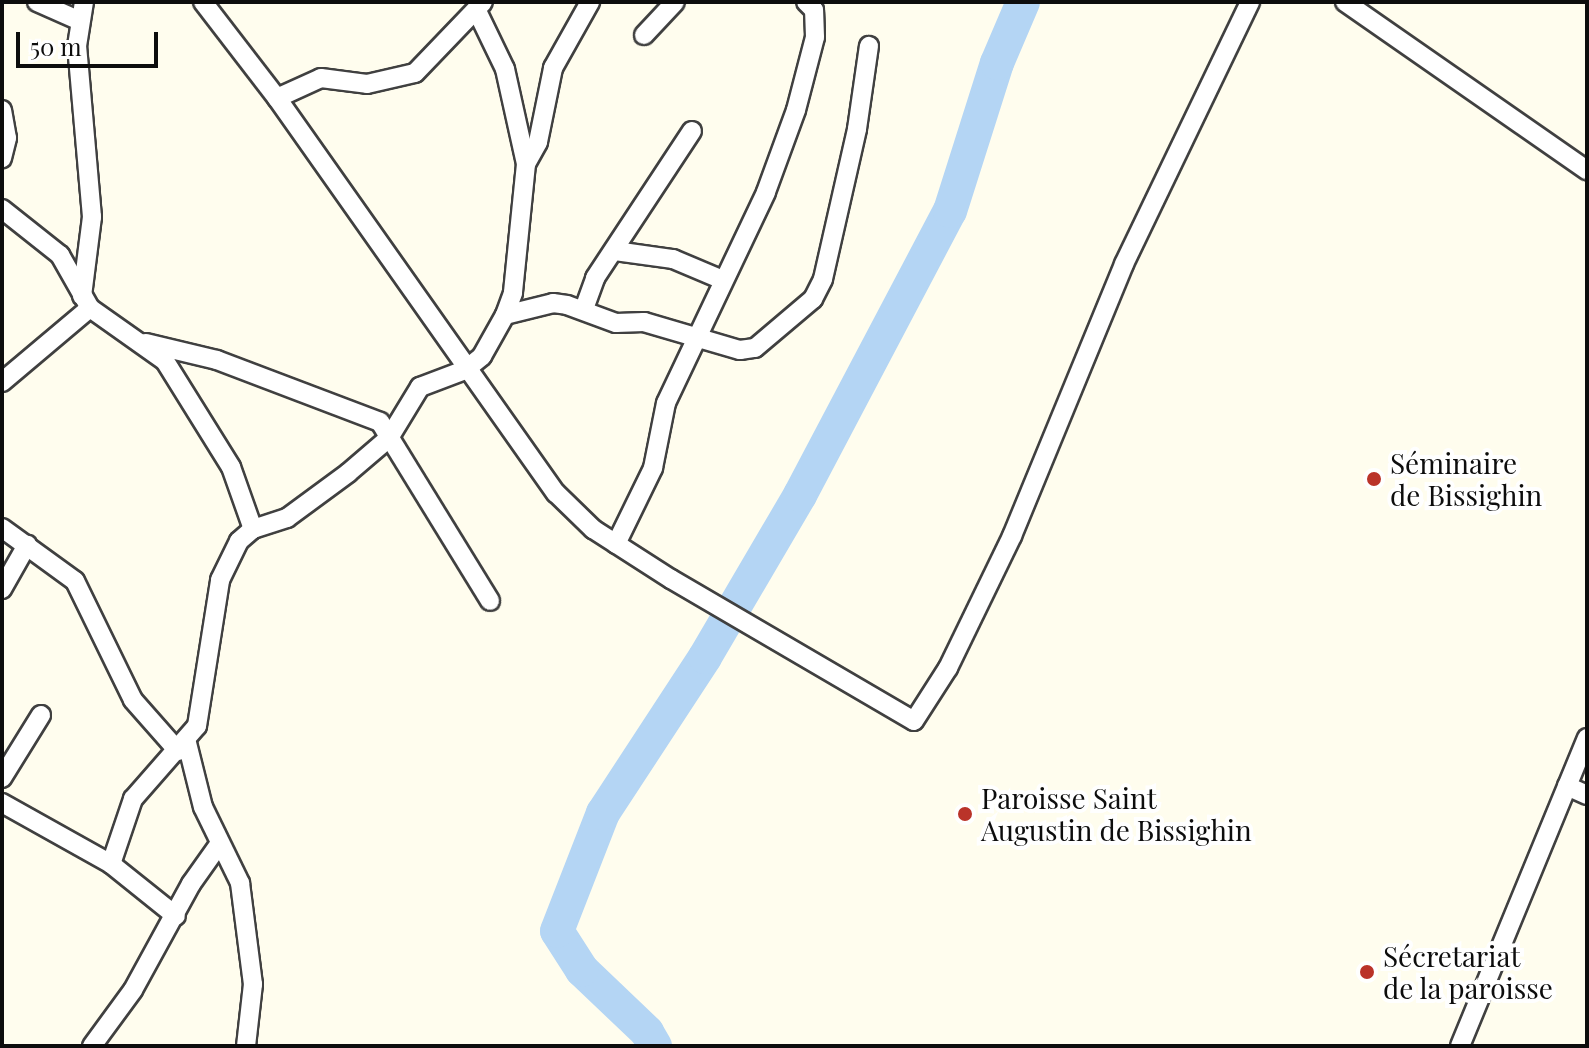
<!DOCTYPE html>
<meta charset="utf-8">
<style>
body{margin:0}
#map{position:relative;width:1589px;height:1048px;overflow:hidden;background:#fffdee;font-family:"Playfair Display",serif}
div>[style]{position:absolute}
.river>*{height:34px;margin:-17px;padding:0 17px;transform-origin:17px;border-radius:17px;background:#b4d5f4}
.roads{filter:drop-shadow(2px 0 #404040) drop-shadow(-2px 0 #404040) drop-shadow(0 2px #404040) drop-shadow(0 -2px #404040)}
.street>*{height:18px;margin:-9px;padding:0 9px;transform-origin:9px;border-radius:9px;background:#fff}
.dots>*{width:22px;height:22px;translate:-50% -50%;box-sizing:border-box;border:4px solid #fff;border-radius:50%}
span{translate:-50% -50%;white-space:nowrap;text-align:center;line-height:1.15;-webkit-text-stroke:8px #fff;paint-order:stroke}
.poi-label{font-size:28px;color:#0d0d0d}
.left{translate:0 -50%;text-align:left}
.frame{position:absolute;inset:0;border:4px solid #0d0d0d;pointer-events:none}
.scale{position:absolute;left:16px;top:32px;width:142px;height:36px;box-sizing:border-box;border:4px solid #0d0d0d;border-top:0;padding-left:10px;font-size:24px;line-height:28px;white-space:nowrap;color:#0d0d0d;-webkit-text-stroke:6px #fff;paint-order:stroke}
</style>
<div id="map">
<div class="river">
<div style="left:655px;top:1046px;width:16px;rotate:-120deg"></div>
<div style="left:647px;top:1032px;width:90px;rotate:-136.4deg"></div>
<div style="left:582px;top:970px;width:46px;rotate:-122.7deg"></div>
<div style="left:557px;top:931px;width:127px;rotate:-68.7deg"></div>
<div style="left:603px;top:813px;width:186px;rotate:-56.8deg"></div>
<div style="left:705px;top:657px;width:188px;rotate:-59.6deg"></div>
<div style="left:800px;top:495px;width:321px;rotate:-62.2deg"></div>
<div style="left:950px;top:211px;width:155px;rotate:-72.4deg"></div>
<div style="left:997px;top:63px;width:66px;rotate:-66.9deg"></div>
</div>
<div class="roads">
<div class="street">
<div style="left:37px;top:2px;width:45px;rotate:23.7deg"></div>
<div style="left:203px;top:2px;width:121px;rotate:52.4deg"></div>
<div style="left:277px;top:98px;width:484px;rotate:54.8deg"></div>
<div style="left:556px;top:493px;width:52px;rotate:44.2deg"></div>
<div style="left:593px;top:529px;width:93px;rotate:32.7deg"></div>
<div style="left:671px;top:579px;width:281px;rotate:30.3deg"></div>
<div style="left:914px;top:721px;width:63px;rotate:-57.3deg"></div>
<div style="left:948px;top:668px;width:147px;rotate:-64.1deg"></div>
<div style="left:1012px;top:536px;width:294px;rotate:-67.6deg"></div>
<div style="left:1124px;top:264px;width:291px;rotate:-64.3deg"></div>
<div style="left:1345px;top:2px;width:295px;rotate:34.8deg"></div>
<div style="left:477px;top:11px;width:64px;rotate:64.2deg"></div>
<div style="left:505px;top:69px;width:97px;rotate:77.5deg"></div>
<div style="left:526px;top:164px;width:130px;rotate:95.8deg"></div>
<div style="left:513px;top:293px;width:23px;rotate:110deg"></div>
<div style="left:644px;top:35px;width:45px;rotate:-46.8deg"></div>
<div style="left:277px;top:98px;width:48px;rotate:-24.4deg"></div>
<div style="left:321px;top:78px;width:46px;rotate:7.4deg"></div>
<div style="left:367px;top:84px;width:49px;rotate:-12.9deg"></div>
<div style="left:415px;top:73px;width:98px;rotate:-46.2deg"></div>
<div style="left:2px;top:110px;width:28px;rotate:80deg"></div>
<div style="left:7px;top:138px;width:21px;rotate:104deg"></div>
<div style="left:526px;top:164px;width:25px;rotate:-61deg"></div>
<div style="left:538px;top:142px;width:76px;rotate:-78.5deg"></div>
<div style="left:553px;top:68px;width:76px;rotate:-60.7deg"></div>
<div style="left:2px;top:209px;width:74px;rotate:38.4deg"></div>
<div style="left:60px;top:255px;width:61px;rotate:60.5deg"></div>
<div style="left:90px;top:308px;width:92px;rotate:35.2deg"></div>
<div style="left:165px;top:361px;width:125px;rotate:58.1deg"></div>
<div style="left:231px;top:467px;width:66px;rotate:70.5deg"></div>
<div style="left:615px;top:251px;width:59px;rotate:7.9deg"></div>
<div style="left:673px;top:259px;width:54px;rotate:22.8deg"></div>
<div style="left:82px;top:296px;width:80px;rotate:-82.8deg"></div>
<div style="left:92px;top:217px;width:172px;rotate:-95deg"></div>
<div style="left:77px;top:46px;width:45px;rotate:-81deg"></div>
<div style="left:584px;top:309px;width:33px;rotate:-70deg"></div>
<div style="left:595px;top:278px;width:176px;rotate:-56.6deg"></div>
<div style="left:146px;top:343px;width:73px;rotate:13.5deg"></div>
<div style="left:217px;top:360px;width:174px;rotate:20.8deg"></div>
<div style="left:380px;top:422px;width:210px;rotate:58.4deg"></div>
<div style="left:2px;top:382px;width:115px;rotate:-40.1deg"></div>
<div style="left:2px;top:528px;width:90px;rotate:36deg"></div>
<div style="left:75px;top:581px;width:132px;rotate:64deg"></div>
<div style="left:133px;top:700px;width:68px;rotate:48.6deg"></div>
<div style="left:616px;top:544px;width:85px;rotate:-64deg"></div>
<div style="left:653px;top:468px;width:66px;rotate:-78.7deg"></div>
<div style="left:666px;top:403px;width:233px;rotate:-64.6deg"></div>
<div style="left:766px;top:192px;width:87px;rotate:-69.9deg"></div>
<div style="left:796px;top:110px;width:75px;rotate:-75.4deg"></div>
<div style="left:815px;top:37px;width:27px;rotate:-92deg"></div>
<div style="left:814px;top:10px;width:11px;rotate:-135deg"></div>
<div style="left:2px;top:589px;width:51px;rotate:-60.4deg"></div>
<div style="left:187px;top:743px;width:66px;rotate:76deg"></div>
<div style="left:203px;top:807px;width:85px;rotate:64deg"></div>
<div style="left:240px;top:883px;width:102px;rotate:82.7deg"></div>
<div style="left:253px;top:984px;width:62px;rotate:96.4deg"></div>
<div style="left:2px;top:778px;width:74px;rotate:-58.2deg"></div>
<div style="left:1567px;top:786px;width:22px;rotate:24deg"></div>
<div style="left:2px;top:803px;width:125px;rotate:29.2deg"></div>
<div style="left:111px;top:864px;width:83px;rotate:38.7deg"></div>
<div style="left:111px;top:864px;width:69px;rotate:-71.3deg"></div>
<div style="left:133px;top:799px;width:97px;rotate:-48.8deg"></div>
<div style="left:197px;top:726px;width:148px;rotate:-81deg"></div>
<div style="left:220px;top:580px;width:43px;rotate:-64deg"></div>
<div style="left:239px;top:541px;width:18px;rotate:-41deg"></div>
<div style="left:253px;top:529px;width:36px;rotate:-18deg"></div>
<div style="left:287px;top:518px;width:76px;rotate:-36.4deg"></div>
<div style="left:348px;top:473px;width:54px;rotate:-40.5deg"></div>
<div style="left:389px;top:438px;width:60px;rotate:-58.7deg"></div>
<div style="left:420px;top:387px;width:48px;rotate:-20.7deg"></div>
<div style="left:465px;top:370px;width:22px;rotate:-39deg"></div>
<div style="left:482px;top:356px;width:47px;rotate:-60.7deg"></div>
<div style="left:505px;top:315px;width:49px;rotate:-14deg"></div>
<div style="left:553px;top:303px;width:14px;rotate:8deg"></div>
<div style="left:567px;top:305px;width:52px;rotate:20.2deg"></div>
<div style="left:616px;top:323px;width:28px;rotate:-2deg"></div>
<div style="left:644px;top:322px;width:100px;rotate:16.3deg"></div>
<div style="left:740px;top:350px;width:15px;rotate:-8deg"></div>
<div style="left:755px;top:348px;width:76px;rotate:-40.2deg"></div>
<div style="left:813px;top:299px;width:22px;rotate:-63deg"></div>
<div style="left:823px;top:279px;width:154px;rotate:-77.2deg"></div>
<div style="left:857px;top:129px;width:84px;rotate:-81.8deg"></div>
<div style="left:92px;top:1046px;width:69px;rotate:-53.8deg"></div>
<div style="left:133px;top:990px;width:121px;rotate:-61.3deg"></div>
<div style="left:191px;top:884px;width:50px;rotate:-54.7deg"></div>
<div style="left:1460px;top:1046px;width:333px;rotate:-67.6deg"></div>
</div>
</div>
<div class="dots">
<div style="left:1374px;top:479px;background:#ba3329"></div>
<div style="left:965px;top:814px;background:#ba3329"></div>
<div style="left:1367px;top:972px;background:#ba3329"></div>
</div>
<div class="poi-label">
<span class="left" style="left:1390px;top:479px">Séminaire<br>de Bissighin</span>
<span class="left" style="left:981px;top:814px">Paroisse Saint<br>Augustin de Bissighin</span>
<span class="left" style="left:1383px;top:972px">Sécretariat<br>de la paroisse</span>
</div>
<div class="frame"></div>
<div class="scale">50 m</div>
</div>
